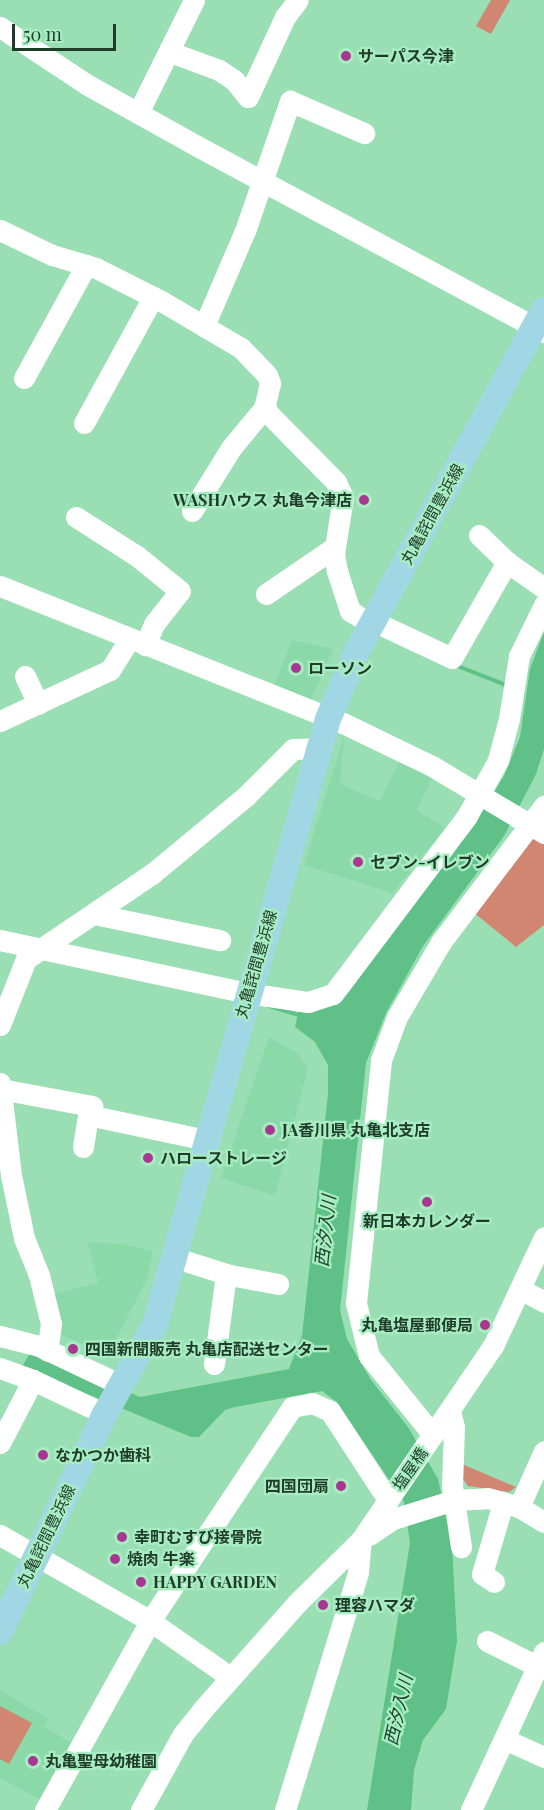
<!DOCTYPE html>
<meta charset="utf-8">
<style>
body{margin:0}
#map{position:relative;width:544px;height:1810px;overflow:hidden;background:#9adfb4;font-family:"Playfair Display","Noto Sans JP",serif}
div>[style]{position:absolute}
.built>*{inset:0;background:#8bd9a9}
.green>*{inset:0;background:#d18671}
.water>*{inset:0;background:#5fc088}
.stream>*{height:4px;margin:-2px;padding:0 2px;transform-origin:2px;border-radius:2px;background:#5fc088}
.minor>*{height:21px;margin:-10.5px;padding:0 10.5px;transform-origin:10.5px;border-radius:10.5px;background:#fff}
.major>*{height:26px;margin:-13px;padding:0 13px;transform-origin:13px;border-radius:13px;background:#a1d7e5}
.dots>*{width:16px;height:16px;translate:-50% -50%;box-sizing:border-box;border:3px solid #a7edc1;border-radius:50%}
span{translate:-50% -50%;white-space:nowrap;text-align:center;line-height:1.15;-webkit-text-stroke:4.5px #a7edc1;paint-order:stroke}
.poi-label{font-size:16px;color:#1f3b2a;font-weight:700}
.left{translate:0 -50%;text-align:left}
.right{translate:-100% -50%;text-align:right}
.street-label{font-size:16px;color:#1f3b2a}
.water-label{font-size:18px;color:#1b432d;font-style:italic}
.scale{position:absolute;left:12px;top:24px;width:104px;height:27px;box-sizing:border-box;border:3px solid #1f3b2a;border-top:0;padding-left:8px;font-size:18px;line-height:21px;white-space:nowrap;color:#1f3b2a;-webkit-text-stroke:4px #a7edc1;paint-order:stroke}
</style>
<div id="map">
<div class="built">
<div style="clip-path:polygon(292px 640px,333px 649px,308px 707px,271px 694px)"></div>
<div style="clip-path:polygon(345px 733px,340px 784px,380px 801px,401px 758px,434px 774px,417px 810px,445px 828px,392px 893px,304px 865px)"></div>
<div style="clip-path:polygon(269px 1037px,298px 1054px,308px 1068px,275px 1196px,221px 1178px)"></div>
<div style="clip-path:polygon(88px 1242px,122px 1244px,153px 1251px,147px 1279px,108px 1355px,55px 1332px,50px 1295px,98px 1283px)"></div>
<div style="clip-path:polygon(0 1690px,48px 1719px,45px 1727px,75px 1745px,43px 1801px,0 1778px)"></div>
</div>
<div class="green">
<div style="clip-path:polygon(491px 0,510px 0,491px 34px,476px 26px)"></div>
<div style="clip-path:polygon(538px 835px,544px 844px,544px 925px,516px 947px,473px 912px,524px 843px)"></div>
<div style="clip-path:polygon(462px 1464px,516px 1487px,509px 1492px,468px 1486px,463px 1479px)"></div>
<div style="clip-path:polygon(0 1706px,32px 1723px,9px 1764px,0 1759px)"></div>
</div>
<div class="water">
<div style="clip-path:polygon(544px 632px,544px 749px,536px 774px,504px 836px,423px 946px,386px 1013px,366px 1063px,340px 1310px,347px 1339px,371px 1380px,408px 1427px,438px 1479px,452px 1543px,457px 1641px,446px 1709px,423px 1740px,414px 1770px,411px 1810px,367px 1810px,410px 1543px,404px 1502px,337px 1402px,322px 1391px,235px 1407px,225px 1410px,199px 1437px,191px 1437px,22px 1367px,31px 1351px,140px 1397px,289px 1369px,302px 1336px,328px 1094px,328px 1065px,315px 1042px,295px 1027px,299px 1010px,329px 1006px,348px 993px,472px 828px,504px 776px,520px 737px,530px 669px)"></div>
</div>
<div class="stream">
<div style="left:455px;top:665px;width:55px;rotate:21.4deg"></div>
<div style="left:269px;top:1006px;width:34px;rotate:17deg"></div>
</div>
<div class="minor">
<div style="left:0;top:27px;width:103px;rotate:33.5deg"></div>
<div style="left:86px;top:84px;width:127px;rotate:29.2deg"></div>
<div style="left:197px;top:146px;width:394px;rotate:28.2deg"></div>
<div style="left:170px;top:52px;width:52px;rotate:20.2deg"></div>
<div style="left:219px;top:70px;width:18px;rotate:34deg"></div>
<div style="left:234px;top:80px;width:22px;rotate:51deg"></div>
<div style="left:248px;top:97px;width:88px;rotate:-65.2deg"></div>
<div style="left:285px;top:17px;width:21px;rotate:-53deg"></div>
<div style="left:138px;top:113px;width:126px;rotate:-63.6deg"></div>
<div style="left:0;top:230px;width:58px;rotate:25.7deg"></div>
<div style="left:52px;top:255px;width:46px;rotate:16.5deg"></div>
<div style="left:96px;top:268px;width:75px;rotate:26.9deg"></div>
<div style="left:163px;top:302px;width:91px;rotate:30.5deg"></div>
<div style="left:241px;top:348px;width:37px;rotate:46deg"></div>
<div style="left:267px;top:375px;width:9px;rotate:69deg"></div>
<div style="left:270px;top:383px;width:23px;rotate:103deg"></div>
<div style="left:265px;top:405px;width:9px;rotate:69deg"></div>
<div style="left:268px;top:413px;width:97px;rotate:45.4deg"></div>
<div style="left:336px;top:482px;width:17px;rotate:65deg"></div>
<div style="left:343px;top:497px;width:58px;rotate:99deg"></div>
<div style="left:334px;top:554px;width:17px;rotate:80deg"></div>
<div style="left:337px;top:571px;width:42px;rotate:72deg"></div>
<div style="left:350px;top:611px;width:26px;rotate:31deg"></div>
<div style="left:204px;top:326px;width:103px;rotate:-66.7deg"></div>
<div style="left:245px;top:231px;width:138px;rotate:-70.9deg"></div>
<div style="left:290px;top:101px;width:81px;rotate:23.4deg"></div>
<div style="left:24px;top:378px;width:129px;rotate:-61.2deg"></div>
<div style="left:84px;top:423px;width:144px;rotate:-61.3deg"></div>
<div style="left:192px;top:511px;width:74px;rotate:-58.2deg"></div>
<div style="left:231px;top:448px;width:53px;rotate:-50.3deg"></div>
<div style="left:76px;top:517px;width:72px;rotate:32.6deg"></div>
<div style="left:137px;top:556px;width:55px;rotate:39.1deg"></div>
<div style="left:180px;top:591px;width:42px;rotate:128.2deg"></div>
<div style="left:154px;top:624px;width:23px;rotate:113deg"></div>
<div style="left:479px;top:535px;width:39px;rotate:44deg"></div>
<div style="left:0;top:586px;width:369px;rotate:21.8deg"></div>
<div style="left:343px;top:723px;width:99px;rotate:25.8deg"></div>
<div style="left:432px;top:766px;width:131px;rotate:30.9deg"></div>
<div style="left:266px;top:594px;width:83px;rotate:-34.3deg"></div>
<div style="left:373px;top:621px;width:87px;rotate:25.1deg"></div>
<div style="left:452px;top:658px;width:111px;rotate:-60.2deg"></div>
<div style="left:507px;top:562px;width:45px;rotate:35.1deg"></div>
<div style="left:25px;top:676px;width:31px;rotate:65deg"></div>
<div style="left:0;top:721px;width:121px;rotate:-24.9deg"></div>
<div style="left:110px;top:670px;width:36px;rotate:-58deg"></div>
<div style="left:94px;top:914px;width:129px;rotate:11.7deg"></div>
<div style="left:0;top:940px;width:253px;rotate:12.1deg"></div>
<div style="left:247px;top:993px;width:62px;rotate:8.4deg"></div>
<div style="left:308px;top:1002px;width:26px;rotate:-18deg"></div>
<div style="left:333px;top:994px;width:223px;rotate:-53deg"></div>
<div style="left:467px;top:816px;width:26px;rotate:-61deg"></div>
<div style="left:480px;top:793px;width:38px;rotate:-61deg"></div>
<div style="left:498px;top:760px;width:42px;rotate:-75deg"></div>
<div style="left:509px;top:719px;width:64px;rotate:-81deg"></div>
<div style="left:519px;top:656px;width:57px;rotate:-63.9deg"></div>
<div style="left:0;top:1025px;width:71px;rotate:-68.5deg"></div>
<div style="left:26px;top:959px;width:153px;rotate:-34.1deg"></div>
<div style="left:153px;top:873px;width:121px;rotate:-39.6deg"></div>
<div style="left:246px;top:796px;width:66px;rotate:-45deg"></div>
<div style="left:293px;top:749px;width:24px;rotate:-2deg"></div>
<div style="left:0;top:1083px;width:93px;rotate:83.2deg"></div>
<div style="left:11px;top:1175px;width:64px;rotate:78.3deg"></div>
<div style="left:24px;top:1238px;width:40px;rotate:68deg"></div>
<div style="left:39px;top:1275px;width:50px;rotate:76.2deg"></div>
<div style="left:51px;top:1324px;width:27px;rotate:98deg"></div>
<div style="left:1px;top:1089px;width:93px;rotate:10.6deg"></div>
<div style="left:83px;top:1147px;width:32px;rotate:-81deg"></div>
<div style="left:88px;top:1115px;width:122px;rotate:11.9deg"></div>
<div style="left:176px;top:1258px;width:57px;rotate:17.5deg"></div>
<div style="left:230px;top:1275px;width:49px;rotate:10.6deg"></div>
<div style="left:520px;top:1289px;width:27px;rotate:28deg"></div>
<div style="left:0;top:1336px;width:40px;rotate:14.4deg"></div>
<div style="left:39px;top:1346px;width:91px;rotate:25.4deg"></div>
<div style="left:214px;top:1364px;width:91px;rotate:-82.4deg"></div>
<div style="left:0;top:1368px;width:35px;rotate:20deg"></div>
<div style="left:450px;top:1411px;width:16px;rotate:76deg"></div>
<div style="left:454px;top:1427px;width:59px;rotate:91.9deg"></div>
<div style="left:452px;top:1486px;width:62px;rotate:81.6deg"></div>
<div style="left:433px;top:1435px;width:102px;rotate:-129deg"></div>
<div style="left:369px;top:1356px;width:55px;rotate:-103.8deg"></div>
<div style="left:356px;top:1303px;width:244px;rotate:-84.1deg"></div>
<div style="left:381px;top:1060px;width:46px;rotate:-69.6deg"></div>
<div style="left:397px;top:1017px;width:87px;rotate:-59.6deg"></div>
<div style="left:441px;top:942px;width:171px;rotate:-52.9deg"></div>
<div style="left:0;top:1443px;width:71px;rotate:-62.4deg"></div>
<div style="left:33px;top:1380px;width:80px;rotate:25.3deg"></div>
<div style="left:519px;top:1507px;width:61px;rotate:-65.9deg"></div>
<div style="left:0;top:1535px;width:173px;rotate:29.8deg"></div>
<div style="left:150px;top:1621px;width:98px;rotate:35deg"></div>
<div style="left:369px;top:1535px;width:29px;rotate:-34deg"></div>
<div style="left:393px;top:1519px;width:64px;rotate:-17.3deg"></div>
<div style="left:454px;top:1500px;width:34px;rotate:-3deg"></div>
<div style="left:488px;top:1498px;width:32px;rotate:16deg"></div>
<div style="left:519px;top:1507px;width:29px;rotate:31deg"></div>
<div style="left:494px;top:1582px;width:14px;rotate:-146deg"></div>
<div style="left:482px;top:1574px;width:74px;rotate:-73.5deg"></div>
<div style="left:487px;top:1641px;width:56px;rotate:26.6deg"></div>
<div style="left:544px;top:1652px;width:96px;rotate:114.7deg"></div>
<div style="left:504px;top:1739px;width:44px;rotate:24.2deg"></div>
<div style="left:45px;top:1810px;width:216px;rotate:-60.9deg"></div>
<div style="left:150px;top:1621px;width:257px;rotate:-56.4deg"></div>
<div style="left:292px;top:1407px;width:20px;rotate:-11deg"></div>
<div style="left:312px;top:1403px;width:20px;rotate:24deg"></div>
<div style="left:330px;top:1411px;width:106px;rotate:56.9deg"></div>
<div style="left:141px;top:1810px;width:87px;rotate:-61.1deg"></div>
<div style="left:183px;top:1734px;width:32px;rotate:-51deg"></div>
<div style="left:203px;top:1709px;width:143px;rotate:-48.4deg"></div>
<div style="left:298px;top:1602px;width:88px;rotate:-44.5deg"></div>
<div style="left:361px;top:1540px;width:235px;rotate:-55.8deg"></div>
<div style="left:493px;top:1346px;width:120px;rotate:-64.9deg"></div>
<div style="left:285px;top:1810px;width:249px;rotate:-72.9deg"></div>
<div style="left:358px;top:1572px;width:32px;rotate:-85deg"></div>
<div style="left:471px;top:1810px;width:78px;rotate:-65.1deg"></div>
</div>
<div class="major">
<div style="left:0;top:1632px;width:242px;rotate:-64.3deg"></div>
<div style="left:105px;top:1414px;width:103px;rotate:-60.9deg"></div>
<div style="left:155px;top:1324px;width:629px;rotate:-74.04deg"></div>
<div style="left:328px;top:719px;width:74px;rotate:-66.9deg"></div>
<div style="left:357px;top:651px;width:389px;rotate:-61.3deg"></div>
</div>
<div class="dots">
<div style="left:346px;top:56px;background:#a83792"></div>
<div style="left:364px;top:500px;background:#a83792"></div>
<div style="left:296px;top:668px;background:#a83792"></div>
<div style="left:358px;top:862px;background:#a83792"></div>
<div style="left:270px;top:1130px;background:#a83792"></div>
<div style="left:148px;top:1158px;background:#a83792"></div>
<div style="left:427px;top:1202px;background:#a83792"></div>
<div style="left:485px;top:1325px;background:#a83792"></div>
<div style="left:73px;top:1349px;background:#a83792"></div>
<div style="left:43px;top:1455px;background:#a83792"></div>
<div style="left:341px;top:1486px;background:#a83792"></div>
<div style="left:122px;top:1537px;background:#a83792"></div>
<div style="left:115px;top:1559px;background:#a83792"></div>
<div style="left:141px;top:1582px;background:#a83792"></div>
<div style="left:323px;top:1605px;background:#a83792"></div>
<div style="left:33px;top:1761px;background:#a83792"></div>
</div>
<div class="poi-label">
<span class="left" style="left:358px;top:56px">サーパス今津</span>
<span class="right" style="left:352px;top:500px">WASHハウス 丸亀今津店</span>
<span class="left" style="left:308px;top:668px">ローソン</span>
<span class="left" style="left:370px;top:862px">セブン-イレブン</span>
<span class="left" style="left:282px;top:1130px">JA香川県 丸亀北支店</span>
<span class="left" style="left:160px;top:1158px">ハローストレージ</span>
<span style="left:427px;top:1221px">新日本カレンダー</span>
<span class="right" style="left:473px;top:1325px">丸亀塩屋郵便局</span>
<span class="left" style="left:85px;top:1349px">四国新聞販売 丸亀店配送センター</span>
<span class="left" style="left:55px;top:1455px">なかつか歯科</span>
<span class="right" style="left:329px;top:1486px">四国団扇</span>
<span class="left" style="left:134px;top:1537px">幸町むすび接骨院</span>
<span class="left" style="left:127px;top:1559px">焼肉 牛楽</span>
<span class="left" style="left:153px;top:1582px">HAPPY GARDEN</span>
<span class="left" style="left:335px;top:1605px">理容ハマダ</span>
<span class="left" style="left:45px;top:1761px">丸亀聖母幼稚園</span>
</div>
<div class="street-label">
<span style="left:432px;top:514px;rotate:-61deg">丸亀詫間豊浜線</span>
<span style="left:256px;top:964px;rotate:-74deg">丸亀詫間豊浜線</span>
<span style="left:410px;top:1469px;rotate:-55deg">塩屋橋</span>
<span style="left:46px;top:1536px;rotate:-64deg">丸亀詫間豊浜線</span>
</div>
<div class="water-label">
<span style="left:325px;top:1231px;rotate:-84deg">西汐入川</span>
<span style="left:398px;top:1710px;rotate:-77deg">西汐入川</span>
</div>
<div class="scale">50 m</div>
</div>
